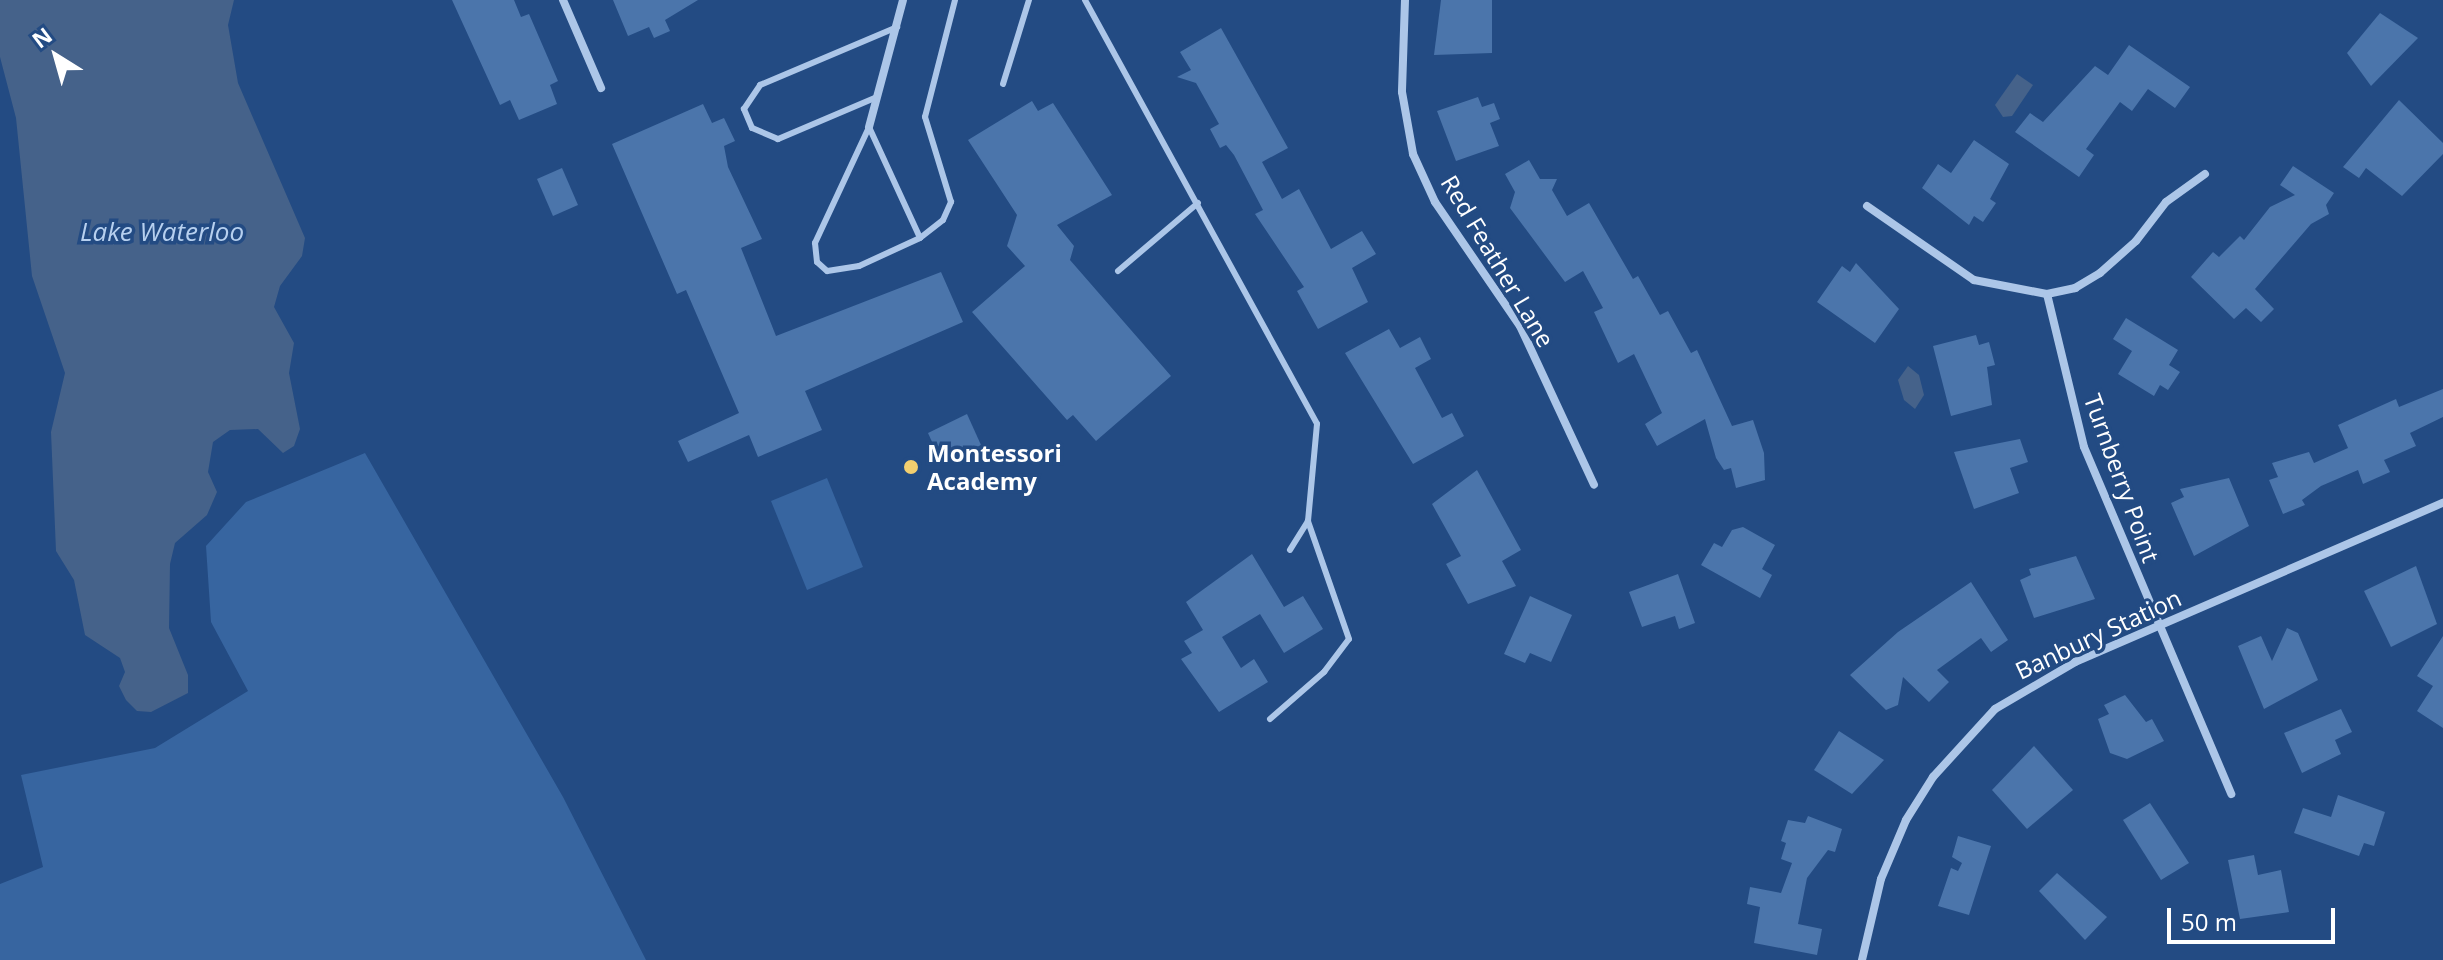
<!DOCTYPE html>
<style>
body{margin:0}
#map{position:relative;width:2443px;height:960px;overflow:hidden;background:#234b83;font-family:"Open Sans",sans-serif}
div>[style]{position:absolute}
.green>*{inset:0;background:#3765a0}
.water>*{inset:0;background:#45628a}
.building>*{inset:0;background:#4b75ab}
.service>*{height:6px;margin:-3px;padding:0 3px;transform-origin:3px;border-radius:3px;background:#acc6e8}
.minor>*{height:8px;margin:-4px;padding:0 4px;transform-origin:4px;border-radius:4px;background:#acc6e8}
.dots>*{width:22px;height:22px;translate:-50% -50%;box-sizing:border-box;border:4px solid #234b83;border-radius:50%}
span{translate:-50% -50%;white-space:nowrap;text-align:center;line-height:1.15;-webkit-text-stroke:7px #234b83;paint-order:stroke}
.street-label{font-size:24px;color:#fff}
.poi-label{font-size:24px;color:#fff;font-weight:700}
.left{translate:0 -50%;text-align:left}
.water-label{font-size:26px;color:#b7d0ef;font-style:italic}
.north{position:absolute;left:16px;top:16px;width:80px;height:80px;-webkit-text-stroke:6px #234b83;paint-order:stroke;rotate:323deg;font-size:22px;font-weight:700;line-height:32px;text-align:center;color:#fff}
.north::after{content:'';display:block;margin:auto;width:28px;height:36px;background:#fff;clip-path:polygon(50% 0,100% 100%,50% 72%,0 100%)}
.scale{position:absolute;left:2167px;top:908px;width:168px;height:36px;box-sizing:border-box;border:4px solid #fff;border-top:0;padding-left:10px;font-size:24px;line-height:28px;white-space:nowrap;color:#fff;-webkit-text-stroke:6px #234b83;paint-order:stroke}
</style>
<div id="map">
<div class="green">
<div style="clip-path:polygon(365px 453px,563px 797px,646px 960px,0 960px,0 884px,43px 867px,21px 775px,155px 748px,248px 691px,211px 622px,206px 546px,246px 502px)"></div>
<div style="clip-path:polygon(827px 478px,863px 567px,807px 590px,771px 501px)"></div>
</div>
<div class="water">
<div style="clip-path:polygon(0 0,234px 0,228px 25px,238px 83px,305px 238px,302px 256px,280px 286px,274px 307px,294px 343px,289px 373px,300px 429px,294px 446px,283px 453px,258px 429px,230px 430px,213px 442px,208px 472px,217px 492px,207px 515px,175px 543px,170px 564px,169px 628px,188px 675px,188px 693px,151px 712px,137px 711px,126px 700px,119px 686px,125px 672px,120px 658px,85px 635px,74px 580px,56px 551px,51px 432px,65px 373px,32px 276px,16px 118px,0 57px)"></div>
<div style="clip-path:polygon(2017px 74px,2033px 85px,2012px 116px,2003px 117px,1995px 105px)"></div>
<div style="clip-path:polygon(1908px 366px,1919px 375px,1924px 395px,1915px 409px,1904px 400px,1898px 380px)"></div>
</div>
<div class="building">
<div style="clip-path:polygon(452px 0,514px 0,521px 17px,529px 14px,558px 81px,550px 85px,557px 104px,519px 120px,510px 100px,500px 105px)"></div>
<div style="clip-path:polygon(613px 0,698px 0,665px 20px,670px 31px,654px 38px,649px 27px,628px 36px)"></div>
<div style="clip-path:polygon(1441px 0,1492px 0,1492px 53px,1434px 55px)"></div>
<div style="clip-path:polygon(2380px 13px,2418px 38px,2371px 86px,2347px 53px)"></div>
<div style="clip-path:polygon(1221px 28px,1288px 148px,1262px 162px,1282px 199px,1299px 189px,1331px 249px,1362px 231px,1376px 254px,1352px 268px,1368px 302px,1318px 329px,1297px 291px,1304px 287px,1255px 214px,1263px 210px,1234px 155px,1226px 145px,1220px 148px,1210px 129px,1219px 124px,1196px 83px,1177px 77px,1191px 70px,1180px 52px)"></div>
<div style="clip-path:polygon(2129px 45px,2190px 87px,2175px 108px,2148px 89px,2132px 111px,2120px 102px,2086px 149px,2094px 155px,2079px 177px,2015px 132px,2030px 113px,2043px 122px,2095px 66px,2108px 75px)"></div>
<div style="clip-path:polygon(1478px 97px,1482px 107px,1494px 103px,1500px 119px,1490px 123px,1499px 146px,1456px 161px,1437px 111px)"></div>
<div style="clip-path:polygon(2399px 100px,2443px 143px,2443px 154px,2402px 196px,2366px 168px,2359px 178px,2343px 167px)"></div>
<div style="clip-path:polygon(1032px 101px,1038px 111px,1053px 103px,1112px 195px,1057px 225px,1074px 246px,1070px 260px,1171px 376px,1096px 441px,1073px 415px,1067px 420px,972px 312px,1025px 266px,1007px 246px,1017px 215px,968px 140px)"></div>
<div style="clip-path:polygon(703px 104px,712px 123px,724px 118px,735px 141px,724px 146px,728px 167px,762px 239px,741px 248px,776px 336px,941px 272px,963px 322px,805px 391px,822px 430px,758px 457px,749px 435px,688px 462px,678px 441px,739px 413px,686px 290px,677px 294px,612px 144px)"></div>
<div style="clip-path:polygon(1974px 140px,2009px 164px,1990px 199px,1996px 203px,1983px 222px,1974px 216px,1969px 225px,1922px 188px,1938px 164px,1951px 173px)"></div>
<div style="clip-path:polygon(1529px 160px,1540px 179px,1557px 179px,1552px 190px,1567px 216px,1589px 203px,1633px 279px,1638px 276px,1660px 315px,1668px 311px,1691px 353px,1697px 350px,1732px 426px,1753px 420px,1764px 453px,1765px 480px,1736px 488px,1731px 468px,1724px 470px,1716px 458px,1705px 419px,1657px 446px,1645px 424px,1662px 413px,1634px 354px,1618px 363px,1594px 312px,1603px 308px,1583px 271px,1565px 282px,1510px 208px,1515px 192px,1505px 174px)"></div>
<div style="clip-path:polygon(2293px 166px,2334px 193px,2326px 205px,2329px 214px,2311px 224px,2255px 289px,2274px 309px,2261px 322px,2246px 308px,2234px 319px,2191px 277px,2213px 252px,2219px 257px,2240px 236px,2244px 240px,2270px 207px,2295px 195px,2280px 185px)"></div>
<div style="clip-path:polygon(562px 168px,578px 205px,553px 216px,537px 179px)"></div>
<div style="clip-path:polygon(1856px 263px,1899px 309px,1875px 343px,1817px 302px,1842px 266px,1850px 272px)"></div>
<div style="clip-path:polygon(2126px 318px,2178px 350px,2169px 365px,2180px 372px,2168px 390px,2160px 385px,2154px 396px,2118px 374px,2132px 351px,2113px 339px)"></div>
<div style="clip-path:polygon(1389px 329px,1400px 348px,1420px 337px,1431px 359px,1415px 368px,1442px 418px,1452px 413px,1464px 436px,1413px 464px,1345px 353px)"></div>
<div style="clip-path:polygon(1976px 335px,1979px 345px,1989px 342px,1995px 365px,1987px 367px,1992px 405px,1951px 416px,1933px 346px)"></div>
<div style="clip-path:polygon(2443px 389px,2443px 417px,2410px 433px,2416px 446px,2384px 460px,2390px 472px,2363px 484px,2358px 470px,2321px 486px,2302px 500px,2305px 505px,2283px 514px,2269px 480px,2278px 477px,2272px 463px,2309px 452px,2314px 463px,2348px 448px,2338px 425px,2396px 399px,2399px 407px)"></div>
<div style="clip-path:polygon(967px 414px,981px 445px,942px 464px,928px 433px)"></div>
<div style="clip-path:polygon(2020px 439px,2028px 462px,2010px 468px,2019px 493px,1974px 509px,1954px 452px)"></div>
<div style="clip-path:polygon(1477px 470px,1521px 550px,1502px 561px,1516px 586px,1468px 604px,1446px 564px,1461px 556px,1432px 504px)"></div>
<div style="clip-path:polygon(2229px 478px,2249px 526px,2194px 556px,2171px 503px,2184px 497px,2180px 489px)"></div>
<div style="clip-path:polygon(1743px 527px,1775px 545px,1762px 569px,1772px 575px,1760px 598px,1701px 565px,1714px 543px,1722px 547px,1732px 530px)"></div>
<div style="clip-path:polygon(1252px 554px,1284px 607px,1303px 596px,1323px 629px,1284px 653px,1260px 614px,1222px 637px,1241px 668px,1254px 659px,1268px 682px,1219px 712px,1181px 659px,1192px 653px,1184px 641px,1203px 630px,1186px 602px)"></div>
<div style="clip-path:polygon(2076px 556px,2095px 599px,2034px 618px,2020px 580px,2031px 575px,2029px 569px)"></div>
<div style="clip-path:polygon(2416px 566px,2437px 624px,2391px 647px,2364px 591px)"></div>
<div style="clip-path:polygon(1678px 574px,1695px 623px,1679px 629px,1675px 616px,1642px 627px,1629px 592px)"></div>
<div style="clip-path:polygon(1971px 582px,2008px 640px,1991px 652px,1981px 638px,1937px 670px,1949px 682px,1929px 702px,1903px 677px,1898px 705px,1886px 710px,1850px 675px,1898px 632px)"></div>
<div style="clip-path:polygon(1530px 596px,1572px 615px,1551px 662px,1530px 653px,1525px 663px,1504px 654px)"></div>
<div style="clip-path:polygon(2287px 628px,2298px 633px,2318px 680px,2264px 709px,2238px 646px,2261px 636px,2272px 661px)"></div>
<div style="clip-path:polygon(2443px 636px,2443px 728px,2417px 711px,2433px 686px,2417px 676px)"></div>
<div style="clip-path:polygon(2125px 695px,2146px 722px,2152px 719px,2164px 741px,2127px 759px,2110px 753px,2098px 719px,2109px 714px,2104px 705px)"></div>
<div style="clip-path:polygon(2341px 709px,2352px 732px,2335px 740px,2341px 754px,2302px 773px,2284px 733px)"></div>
<div style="clip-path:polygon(1839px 731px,1884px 760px,1852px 794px,1814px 770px)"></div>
<div style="clip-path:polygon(2034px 746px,2073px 790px,2027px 829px,1992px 790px)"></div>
<div style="clip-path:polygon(2338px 795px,2385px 812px,2374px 846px,2364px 843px,2359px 856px,2294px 833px,2303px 808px,2331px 817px)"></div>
<div style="clip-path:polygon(2150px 803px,2189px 863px,2161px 880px,2123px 820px)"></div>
<div style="clip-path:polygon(1808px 816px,1842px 829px,1835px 852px,1828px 850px,1807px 878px,1798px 924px,1822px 929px,1817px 955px,1754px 943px,1760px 907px,1747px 904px,1750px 887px,1781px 893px,1792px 863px,1781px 859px,1786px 843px,1781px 841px,1788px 820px,1805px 823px)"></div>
<div style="clip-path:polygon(1958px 836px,1991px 846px,1969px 915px,1938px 906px,1951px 868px,1958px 871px,1962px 863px,1952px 857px)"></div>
<div style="clip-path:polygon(2254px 855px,2258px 875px,2281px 870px,2289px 912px,2240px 919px,2228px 860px)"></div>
<div style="clip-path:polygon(2057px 873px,2107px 917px,2085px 940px,2039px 891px)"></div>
</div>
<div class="service">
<div style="left:1085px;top:0;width:483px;rotate:61.3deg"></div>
<div style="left:1317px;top:424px;width:97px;rotate:95.3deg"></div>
<div style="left:1308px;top:521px;width:34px;rotate:122deg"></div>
<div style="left:1003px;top:84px;width:88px;rotate:-72.8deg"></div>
<div style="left:877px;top:97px;width:108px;rotate:157deg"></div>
<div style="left:778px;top:139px;width:28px;rotate:-157deg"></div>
<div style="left:752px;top:128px;width:21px;rotate:-113deg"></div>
<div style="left:744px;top:109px;width:29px;rotate:-56deg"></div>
<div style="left:760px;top:85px;width:149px;rotate:-22.9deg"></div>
<div style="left:869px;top:127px;width:122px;rotate:65.3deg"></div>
<div style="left:920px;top:238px;width:67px;rotate:155.3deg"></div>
<div style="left:859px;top:266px;width:32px;rotate:171deg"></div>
<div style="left:827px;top:271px;width:13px;rotate:-138deg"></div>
<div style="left:817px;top:262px;width:19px;rotate:-96deg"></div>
<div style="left:815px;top:243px;width:128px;rotate:-65deg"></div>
<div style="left:920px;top:238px;width:29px;rotate:-38deg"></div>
<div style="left:943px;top:220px;width:20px;rotate:-66deg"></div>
<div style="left:951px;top:202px;width:89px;rotate:-107deg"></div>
<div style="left:925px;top:117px;width:121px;rotate:-75.6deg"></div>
<div style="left:1118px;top:271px;width:105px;rotate:-40.4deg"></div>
<div style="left:1270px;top:719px;width:72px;rotate:-41deg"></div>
<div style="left:1324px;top:672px;width:41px;rotate:-52.9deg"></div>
<div style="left:1349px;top:639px;width:125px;rotate:-109.2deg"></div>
</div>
<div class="minor">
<div style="left:563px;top:0;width:96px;rotate:66.6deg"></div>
<div style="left:1405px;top:0;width:92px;rotate:91.9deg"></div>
<div style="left:1402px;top:92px;width:63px;rotate:79.9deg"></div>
<div style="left:1413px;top:154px;width:53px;rotate:65.4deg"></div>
<div style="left:1435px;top:202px;width:150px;rotate:55.6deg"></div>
<div style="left:1520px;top:326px;width:175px;rotate:65deg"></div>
<div style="left:869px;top:127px;width:131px;rotate:-75deg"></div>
<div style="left:1867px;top:206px;width:130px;rotate:34.7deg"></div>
<div style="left:1974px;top:280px;width:74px;rotate:10.9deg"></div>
<div style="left:2047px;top:294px;width:29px;rotate:-12deg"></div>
<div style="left:2075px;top:288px;width:29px;rotate:-31deg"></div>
<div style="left:2100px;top:273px;width:48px;rotate:-41.6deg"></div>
<div style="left:2136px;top:241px;width:49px;rotate:-52.4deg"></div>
<div style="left:2166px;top:202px;width:48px;rotate:-35.7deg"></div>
<div style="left:2047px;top:294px;width:157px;rotate:76.4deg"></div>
<div style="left:2084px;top:447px;width:377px;rotate:67deg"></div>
<div style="left:1862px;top:960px;width:83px;rotate:-76.8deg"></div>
<div style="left:1881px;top:879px;width:64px;rotate:-67deg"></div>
<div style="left:1906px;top:820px;width:51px;rotate:-57.9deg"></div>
<div style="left:1933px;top:777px;width:92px;rotate:-47.6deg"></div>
<div style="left:1995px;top:709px;width:93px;rotate:-30.4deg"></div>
<div style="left:2075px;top:662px;width:401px;rotate:-23.4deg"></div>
</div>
<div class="dots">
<div style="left:911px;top:467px;background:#f3cf6f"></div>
</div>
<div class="street-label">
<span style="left:1498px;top:261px;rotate:59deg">Red Feather Lane</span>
<span style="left:2122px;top:478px;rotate:70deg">Turnberry Point</span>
<span style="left:2098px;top:634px;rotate:-25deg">Banbury Station</span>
</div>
<div class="poi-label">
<span class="left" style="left:927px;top:467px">Montessori<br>Academy</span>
</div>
<div class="water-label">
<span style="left:162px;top:232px">Lake Waterloo</span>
</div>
<div class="north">N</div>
<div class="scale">50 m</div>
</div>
